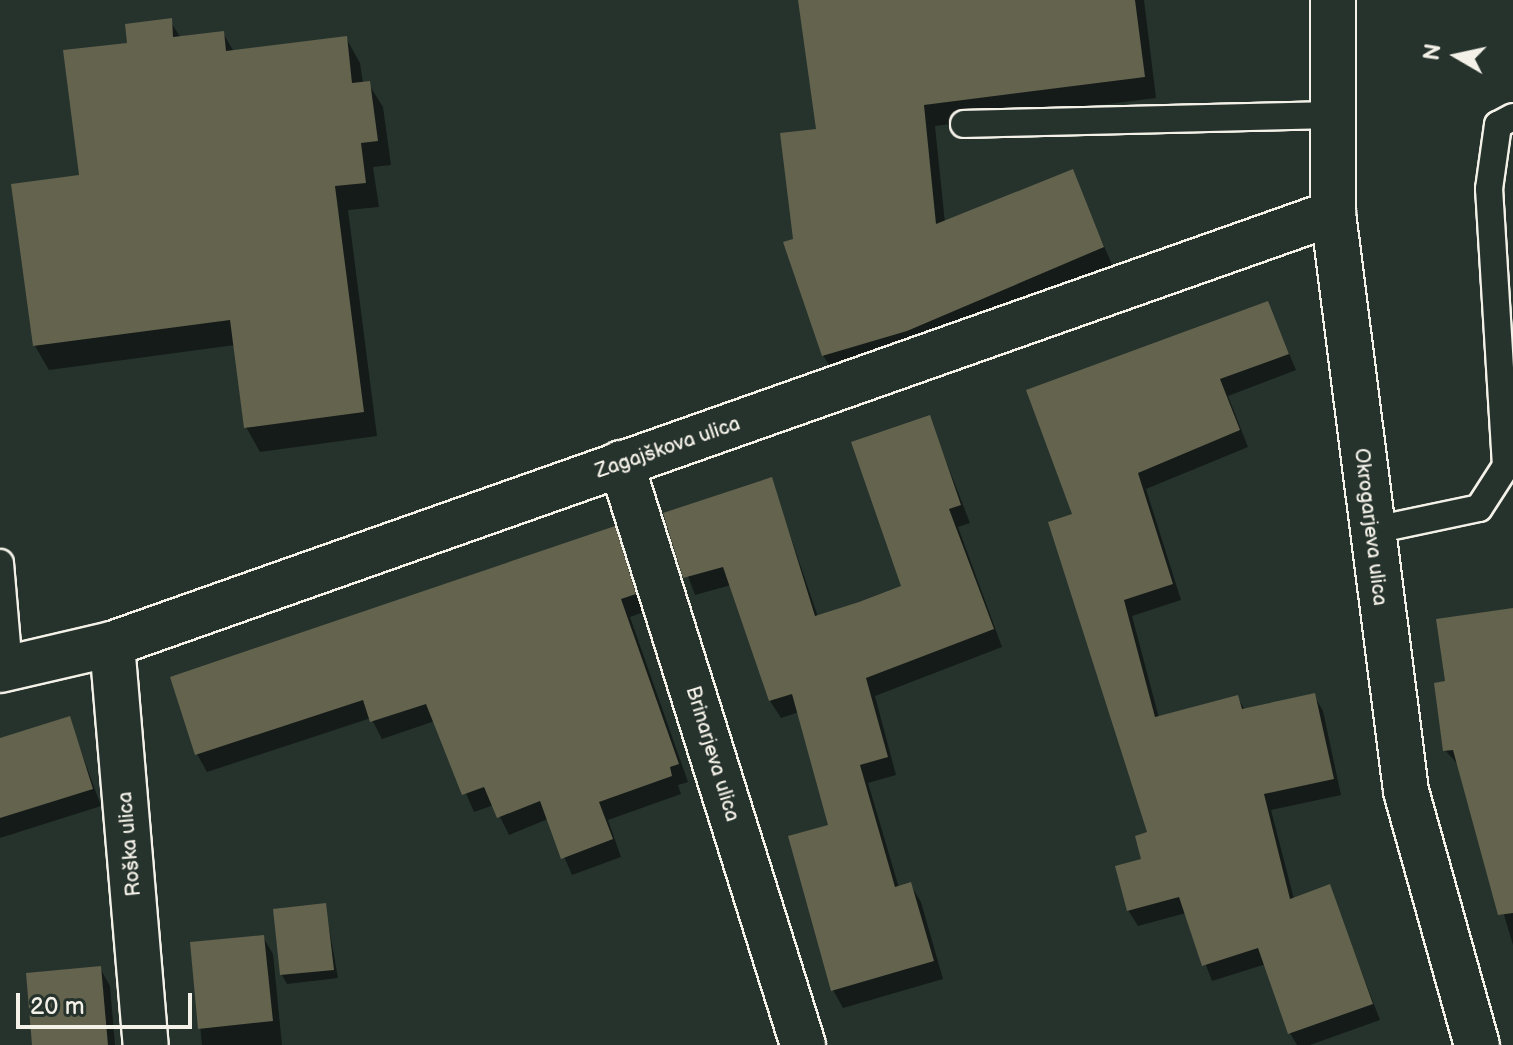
<!DOCTYPE html>
<meta charset="utf-8">
<style>
body{margin:0}
#map{position:relative;width:1513px;height:1045px;overflow:hidden;background:#26332d;font-family:"Balsamiq Sans",sans-serif}
div>[style]{position:absolute}
.shadow>*{inset:0;background:#0007}
.building>*{inset:0;background:#63634e}
.roads{filter:drop-shadow(2px 0 #f4f1e8) drop-shadow(-2px 0 #f4f1e8) drop-shadow(0 2px #f4f1e8) drop-shadow(0 -2px #f4f1e8)}
.lane>*{height:26px;margin:-13px;padding:0 13px;transform-origin:13px;border-radius:13px;background:#26332d}
.street>*{height:44px;margin:-22px;padding:0 22px;transform-origin:22px;border-radius:22px;background:#26332d}
span{translate:-50% -50%;white-space:nowrap;text-align:center;line-height:1.15;-webkit-text-stroke:6px #26332d;paint-order:stroke}
.street-label{font-size:20px;color:#f4f1e8}
.north{position:absolute;left:1417px;top:16px;width:80px;height:80px;-webkit-text-stroke:6px #26332d;paint-order:stroke;rotate:279deg;font-size:22px;font-weight:700;line-height:32px;text-align:center;color:#f4f1e8}
.north::after{content:'';display:block;margin:auto;width:28px;height:36px;background:#f4f1e8;clip-path:polygon(50% 0,100% 100%,50% 72%,0 100%)}
.scale{position:absolute;left:16px;top:993px;width:176px;height:36px;box-sizing:border-box;border:4px solid #f4f1e8;border-top:0;padding-left:10px;font-size:24px;line-height:28px;white-space:nowrap;color:#f4f1e8;-webkit-text-stroke:6px #26332d;paint-order:stroke}
</style>
<div id="map">
<div class="shadow">
<div style="clip-path:polygon(800px 0,1144px 0,1156px 98px,935px 126px,945px 223px,1072px 172px,1114px 269px,836px 376px,823px 355px,795px 241px,818px 131px)"></div>
<div style="clip-path:polygon(170px 21px,181px 38px,223px 33px,234px 52px,346px 38px,360px 63px,363px 83px,368px 83px,383px 107px,391px 165px,373px 167px,379px 207px,348px 210px,377px 436px,260px 452px,246px 427px,235px 345px,49px 370px,35px 346px,81px 176px,129px 45px)"></div>
<div style="clip-path:polygon(1268px 303px,1296px 370px,1228px 396px,1248px 447px,1146px 489px,1181px 600px,1132px 616px,1159px 718px,1238px 698px,1245px 710px,1314px 695px,1323px 711px,1341px 795px,1271px 810px,1294px 899px,1329px 886px,1380px 1020px,1310px 1045px,1297px 1045px,1290px 1033px,1266px 964px,1212px 981px,1186px 913px,1138px 926px,1128px 910px,1150px 833px,1075px 515px)"></div>
<div style="clip-path:polygon(929px 417px,970px 523px,958px 527px,1002px 647px,875px 696px,896px 775px,868px 783px,899px 888px,910px 884px,921px 902px,943px 979px,843px 1008px,833px 990px,830px 826px,799px 712px,781px 718px,770px 701px,731px 585px,695px 595px,665px 514px,771px 479px,818px 617px,903px 587px)"></div>
<div style="clip-path:polygon(614px 529px,644px 612px,630px 617px,688px 782px,678px 785px,681px 794px,608px 820px,621px 857px,572px 875px,548px 819px,509px 835px,494px 805px,474px 812px,435px 721px,382px 739px,371px 718px,207px 772px,197px 754px)"></div>
<div style="clip-path:polygon(1513px 610px,1513px 945px,1460px 767px,1445px 750px,1447px 683px)"></div>
<div style="clip-path:polygon(69px 718px,101px 806px,0 838px,0 740px)"></div>
<div style="clip-path:polygon(325px 905px,338px 978px,287px 984px,282px 975px)"></div>
<div style="clip-path:polygon(263px 937px,273px 954px,282px 1045px,202px 1045px,192px 944px)"></div>
<div style="clip-path:polygon(100px 968px,110px 986px,115px 1045px,34px 1045px)"></div>
</div>
<div class="building">
<div style="clip-path:polygon(798px 0,1135px 0,1145px 77px,924px 105px,936px 224px,1073px 169px,1104px 247px,907px 331px,822px 356px,783px 242px,793px 239px,780px 133px,816px 129px)"></div>
<div style="clip-path:polygon(172px 18px,173px 37px,224px 31px,226px 51px,347px 36px,352px 83px,370px 81px,378px 141px,361px 143px,366px 183px,335px 186px,364px 412px,244px 428px,230px 320px,33px 346px,11px 184px,79px 175px,63px 50px,127px 43px,125px 24px)"></div>
<div style="clip-path:polygon(1268px 301px,1289px 354px,1220px 379px,1240px 430px,1138px 473px,1173px 584px,1124px 600px,1155px 717px,1238px 695px,1242px 709px,1315px 693px,1334px 779px,1264px 794px,1290px 899px,1330px 884px,1373px 1004px,1288px 1034px,1258px 948px,1202px 966px,1179px 897px,1127px 911px,1115px 866px,1141px 859px,1135px 836px,1147px 832px,1048px 522px,1072px 514px,1026px 390px)"></div>
<div style="clip-path:polygon(930px 415px,961px 505px,949px 509px,994px 629px,866px 678px,888px 757px,860px 765px,895px 887px,911px 882px,934px 961px,831px 991px,788px 836px,828px 825px,792px 694px,769px 701px,723px 567px,683px 578px,663px 513px,772px 477px,815px 616px,859px 602px,901px 586px,851px 442px)"></div>
<div style="clip-path:polygon(615px 526px,636px 594px,621px 599px,679px 764px,670px 767px,672px 776px,599px 802px,613px 839px,561px 859px,540px 801px,497px 818px,484px 787px,462px 795px,426px 704px,370px 722px,363px 700px,195px 755px,170px 677px)"></div>
<div style="clip-path:polygon(1513px 608px,1513px 913px,1498px 915px,1453px 750px,1443px 751px,1434px 683px,1445px 681px,1436px 619px)"></div>
<div style="clip-path:polygon(70px 716px,93px 789px,0 818px,0 738px)"></div>
<div style="clip-path:polygon(326px 903px,334px 970px,280px 975px,273px 909px)"></div>
<div style="clip-path:polygon(264px 935px,273px 1021px,198px 1029px,190px 942px)"></div>
<div style="clip-path:polygon(101px 966px,108px 1045px,32px 1045px,26px 973px)"></div>
</div>
<div class="roads">
<div class="lane">
<div style="left:964px;top:124px;width:365px;rotate:-1.4deg"></div>
<div style="left:1370px;top:531px;width:111px;rotate:-11.9deg"></div>
<div style="left:1479px;top:508px;width:50px;rotate:-57.3deg"></div>
<div style="left:1506px;top:466px;width:278px;rotate:-93.5deg"></div>
<div style="left:1489px;top:189px;width:65px;rotate:-82deg"></div>
<div style="left:1498px;top:125px;width:17px;rotate:-28deg"></div>
<div style="left:0;top:563px;width:104px;rotate:85.1deg"></div>
</div>
<div class="street">
<div style="left:1333px;top:0;width:213px;rotate:90deg"></div>
<div style="left:1333px;top:213px;width:583px;rotate:82.8deg"></div>
<div style="left:1406px;top:791px;width:264px;rotate:74.4deg"></div>
<div style="left:621px;top:463px;width:610px;rotate:72.63deg"></div>
<div style="left:112px;top:644px;width:402px;rotate:85.2deg"></div>
<div style="left:0;top:670px;width:115px;rotate:-13.1deg"></div>
<div style="left:112px;top:644px;width:1295px;rotate:-19.44deg"></div>
</div>
</div>
<div class="street-label">
<span style="left:668px;top:448px;rotate:-19deg">Zagajškova ulica</span>
<span style="left:1370px;top:527px;rotate:83deg">Okrogarjeva ulica</span>
<span style="left:712px;top:754px;rotate:73deg">Brinarjeva ulica</span>
<span style="left:130px;top:844px;rotate:-95deg">Roška ulica</span>
</div>
<div class="north">N</div>
<div class="scale">20 m</div>
</div>
